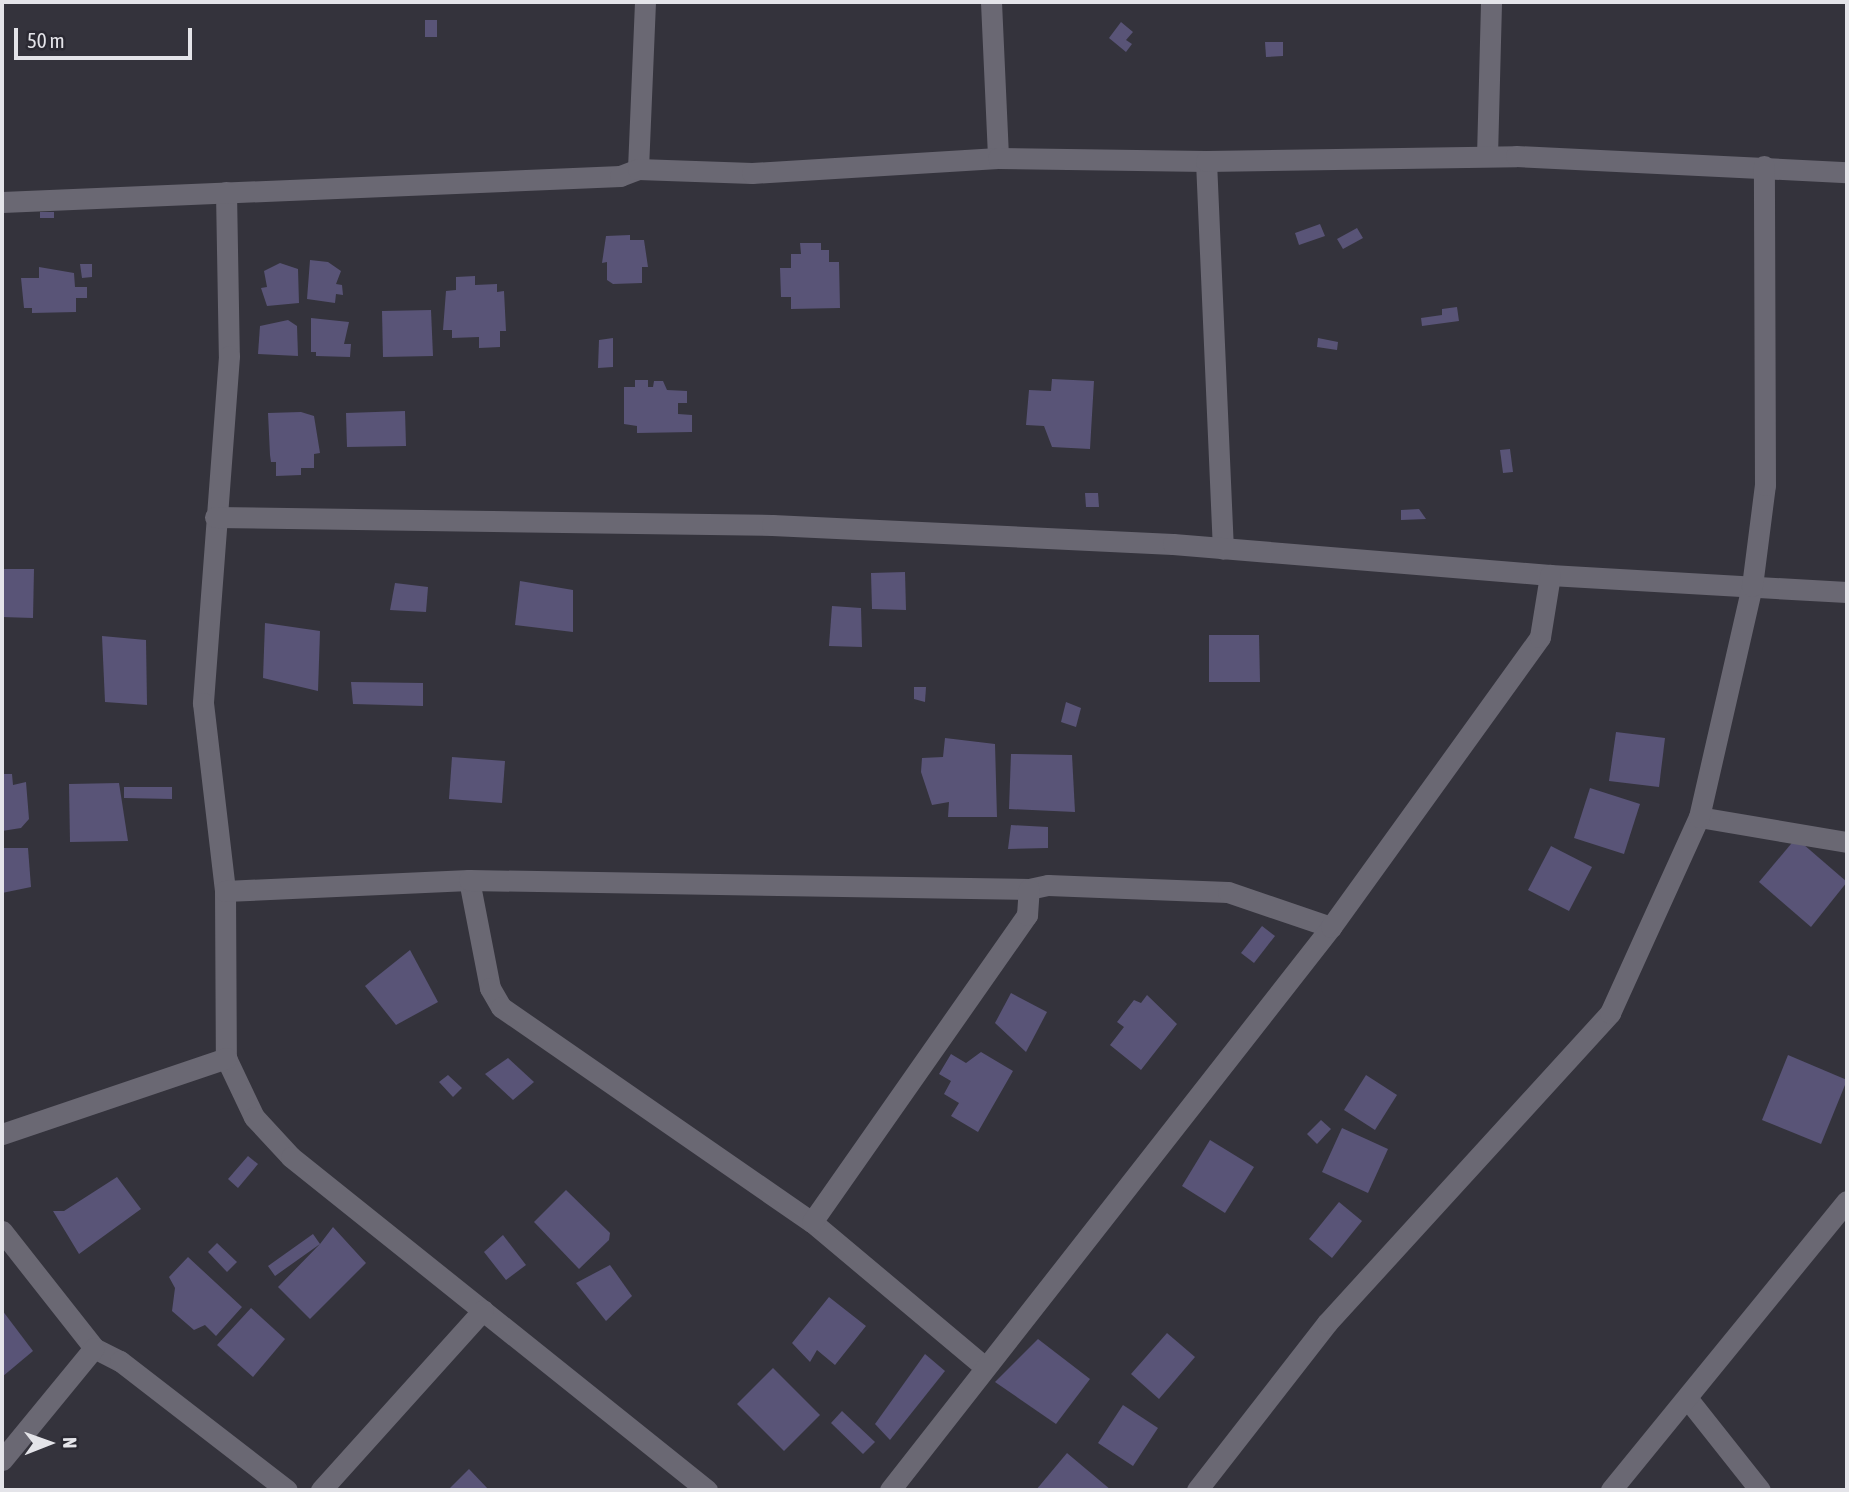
<!DOCTYPE html>
<style>
body{margin:0}
#map{position:relative;width:1849px;height:1492px;overflow:hidden;background:#34333c;font-family:"Asap Condensed",sans-serif}
div>[style]{position:absolute}
.building>*{inset:0;background:#595477}
.street>*{height:21px;margin:-10.5px;padding:0 10.5px;transform-origin:10.5px;border-radius:10.5px;background:#6a6873}
span{translate:-50% -50%;white-space:nowrap;text-align:center;line-height:1.15;-webkit-text-stroke:6px #2a2932;paint-order:stroke}
.frame{position:absolute;inset:0;border:4px solid #e4e4e9;pointer-events:none}
.north{position:absolute;left:14px;top:1408px;width:70px;height:70px;-webkit-text-stroke:5px #2a2932;paint-order:stroke;rotate:89deg;font-size:19px;font-weight:700;line-height:28px;text-align:center;color:#e4e4e9}
.north::after{content:'';display:block;margin:auto;width:24px;height:32px;background:#e4e4e9;clip-path:polygon(50% 0,100% 100%,50% 72%,0 100%)}
.scale{position:absolute;left:14px;top:28px;width:178px;height:32px;box-sizing:border-box;border:4px solid #e4e4e9;border-top:0;padding-left:9px;font-size:21px;line-height:24px;white-space:nowrap;color:#e4e4e9;-webkit-text-stroke:5px #2a2932;paint-order:stroke}
</style>
<div id="map">
<div class="building">
<div style="clip-path:polygon(425px 20px,437px 20px,437px 37px,425px 37px)"></div>
<div style="clip-path:polygon(1121px 22px,1133px 32px,1126px 40px,1132px 44px,1126px 52px,1109px 38px)"></div>
<div style="clip-path:polygon(1265px 42px,1283px 42px,1283px 56px,1266px 57px)"></div>
<div style="clip-path:polygon(40px 212px,54px 212px,54px 218px,40px 218px)"></div>
<div style="clip-path:polygon(1320px 224px,1325px 236px,1299px 245px,1295px 233px)"></div>
<div style="clip-path:polygon(1357px 228px,1363px 238px,1343px 249px,1337px 239px)"></div>
<div style="clip-path:polygon(630px 235px,630px 240px,644px 240px,648px 267px,642px 267px,642px 283px,613px 284px,607px 280px,607px 262px,602px 263px,606px 236px)"></div>
<div style="clip-path:polygon(800px 243px,821px 243px,821px 250px,829px 250px,829px 262px,839px 262px,840px 308px,791px 309px,791px 297px,781px 297px,780px 268px,791px 268px,791px 254px,801px 254px)"></div>
<div style="clip-path:polygon(310px 260px,328px 262px,341px 271px,336px 284px,342px 285px,343px 295px,336px 294px,335px 303px,307px 299px)"></div>
<div style="clip-path:polygon(280px 263px,298px 269px,299px 303px,267px 306px,261px 288px,267px 287px,264px 271px)"></div>
<div style="clip-path:polygon(80px 264px,92px 264px,92px 277px,82px 278px)"></div>
<div style="clip-path:polygon(39px 267px,74px 273px,75px 287px,87px 287px,87px 298px,76px 298px,76px 312px,32px 313px,32px 308px,24px 308px,21px 278px,39px 278px)"></div>
<div style="clip-path:polygon(475px 276px,475px 285px,497px 284px,497px 292px,504px 291px,506px 331px,500px 331px,500px 347px,479px 348px,479px 337px,452px 338px,452px 330px,443px 330px,446px 291px,456px 290px,456px 277px)"></div>
<div style="clip-path:polygon(1457px 307px,1459px 321px,1422px 326px,1421px 318px,1442px 315px,1442px 309px)"></div>
<div style="clip-path:polygon(431px 310px,433px 356px,383px 357px,382px 311px)"></div>
<div style="clip-path:polygon(311px 318px,349px 322px,344px 344px,351px 344px,350px 357px,316px 356px,316px 352px,311px 352px)"></div>
<div style="clip-path:polygon(288px 320px,297px 326px,298px 356px,258px 354px,260px 326px)"></div>
<div style="clip-path:polygon(613px 338px,613px 367px,598px 368px,599px 340px)"></div>
<div style="clip-path:polygon(1318px 338px,1338px 342px,1337px 350px,1317px 347px)"></div>
<div style="clip-path:polygon(1052px 379px,1094px 381px,1090px 449px,1052px 447px,1044px 426px,1026px 425px,1029px 390px,1051px 391px)"></div>
<div style="clip-path:polygon(635px 380px,648px 380px,648px 387px,653px 387px,654px 381px,663px 381px,667px 390px,687px 391px,687px 403px,678px 403px,678px 414px,692px 415px,692px 432px,637px 433px,637px 426px,624px 424px,624px 387px,635px 387px)"></div>
<div style="clip-path:polygon(405px 411px,406px 446px,347px 447px,346px 413px)"></div>
<div style="clip-path:polygon(301px 412px,314px 416px,320px 453px,314px 454px,314px 468px,301px 468px,301px 475px,276px 476px,276px 462px,271px 462px,270px 455px,268px 413px)"></div>
<div style="clip-path:polygon(1510px 449px,1513px 472px,1503px 473px,1500px 450px)"></div>
<div style="clip-path:polygon(1085px 493px,1098px 493px,1099px 507px,1086px 507px)"></div>
<div style="clip-path:polygon(1419px 509px,1426px 519px,1401px 520px,1401px 510px)"></div>
<div style="clip-path:polygon(2px 569px,34px 569px,33px 618px,2px 617px)"></div>
<div style="clip-path:polygon(905px 572px,906px 610px,872px 609px,871px 573px)"></div>
<div style="clip-path:polygon(520px 581px,573px 590px,573px 632px,515px 625px)"></div>
<div style="clip-path:polygon(395px 583px,428px 587px,426px 612px,390px 610px)"></div>
<div style="clip-path:polygon(832px 606px,861px 608px,862px 647px,829px 646px)"></div>
<div style="clip-path:polygon(265px 623px,320px 631px,318px 691px,263px 678px)"></div>
<div style="clip-path:polygon(1209px 635px,1259px 635px,1260px 682px,1209px 682px)"></div>
<div style="clip-path:polygon(102px 636px,146px 640px,147px 705px,105px 702px)"></div>
<div style="clip-path:polygon(351px 682px,423px 683px,423px 706px,353px 704px)"></div>
<div style="clip-path:polygon(914px 687px,926px 687px,925px 702px,914px 699px)"></div>
<div style="clip-path:polygon(1066px 702px,1081px 708px,1076px 727px,1061px 722px)"></div>
<div style="clip-path:polygon(1616px 732px,1665px 738px,1659px 787px,1609px 781px)"></div>
<div style="clip-path:polygon(945px 738px,995px 744px,997px 817px,948px 817px,949px 802px,932px 805px,921px 772px,922px 758px,943px 757px)"></div>
<div style="clip-path:polygon(1011px 754px,1072px 755px,1075px 812px,1009px 809px)"></div>
<div style="clip-path:polygon(452px 757px,505px 761px,502px 803px,449px 799px)"></div>
<div style="clip-path:polygon(2px 774px,12px 774px,13px 785px,26px 782px,29px 819px,21px 828px,2px 831px)"></div>
<div style="clip-path:polygon(119px 783px,128px 841px,70px 842px,69px 784px)"></div>
<div style="clip-path:polygon(124px 787px,172px 787px,172px 799px,124px 798px)"></div>
<div style="clip-path:polygon(1590px 788px,1640px 804px,1624px 854px,1574px 838px)"></div>
<div style="clip-path:polygon(1011px 825px,1048px 827px,1048px 848px,1008px 849px)"></div>
<div style="clip-path:polygon(1796px 838px,1847px 882px,1811px 927px,1759px 882px)"></div>
<div style="clip-path:polygon(1551px 846px,1592px 867px,1569px 911px,1528px 890px)"></div>
<div style="clip-path:polygon(2px 848px,28px 848px,31px 887px,2px 893px)"></div>
<div style="clip-path:polygon(1262px 926px,1275px 936px,1254px 963px,1241px 953px)"></div>
<div style="clip-path:polygon(410px 950px,438px 1002px,396px 1025px,365px 986px)"></div>
<div style="clip-path:polygon(1011px 993px,1047px 1012px,1026px 1052px,995px 1023px)"></div>
<div style="clip-path:polygon(1147px 995px,1177px 1024px,1141px 1070px,1110px 1045px,1124px 1027px,1117px 1022px,1134px 1000px,1141px 1003px)"></div>
<div style="clip-path:polygon(981px 1052px,1013px 1071px,978px 1132px,951px 1116px,959px 1103px,944px 1094px,951px 1081px,939px 1074px,951px 1054px,966px 1063px)"></div>
<div style="clip-path:polygon(1788px 1055px,1847px 1080px,1821px 1144px,1762px 1120px)"></div>
<div style="clip-path:polygon(508px 1058px,534px 1082px,513px 1100px,485px 1074px)"></div>
<div style="clip-path:polygon(448px 1075px,462px 1088px,453px 1097px,439px 1082px)"></div>
<div style="clip-path:polygon(1366px 1075px,1397px 1095px,1375px 1130px,1344px 1110px)"></div>
<div style="clip-path:polygon(1321px 1120px,1331px 1129px,1317px 1144px,1307px 1134px)"></div>
<div style="clip-path:polygon(1342px 1128px,1388px 1149px,1368px 1193px,1322px 1172px)"></div>
<div style="clip-path:polygon(1210px 1140px,1254px 1167px,1225px 1213px,1182px 1186px)"></div>
<div style="clip-path:polygon(248px 1156px,258px 1164px,238px 1188px,228px 1179px)"></div>
<div style="clip-path:polygon(117px 1177px,141px 1209px,79px 1254px,53px 1211px,64px 1211px)"></div>
<div style="clip-path:polygon(566px 1190px,610px 1233px,609px 1240px,579px 1269px,534px 1222px)"></div>
<div style="clip-path:polygon(1339px 1202px,1362px 1221px,1332px 1258px,1309px 1239px)"></div>
<div style="clip-path:polygon(333px 1227px,366px 1263px,310px 1319px,278px 1287px,320px 1244px,275px 1276px,268px 1266px,313px 1234px,320px 1244px)"></div>
<div style="clip-path:polygon(503px 1235px,526px 1265px,506px 1280px,484px 1252px)"></div>
<div style="clip-path:polygon(217px 1243px,237px 1262px,227px 1272px,208px 1252px)"></div>
<div style="clip-path:polygon(188px 1257px,242px 1307px,216px 1336px,205px 1325px,194px 1330px,172px 1311px,175px 1288px,169px 1277px)"></div>
<div style="clip-path:polygon(610px 1265px,632px 1296px,606px 1321px,576px 1283px)"></div>
<div style="clip-path:polygon(829px 1297px,866px 1326px,835px 1365px,817px 1350px,810px 1362px,792px 1343px)"></div>
<div style="clip-path:polygon(251px 1308px,285px 1339px,253px 1377px,217px 1345px)"></div>
<div style="clip-path:polygon(2px 1310px,33px 1351px,2px 1377px)"></div>
<div style="clip-path:polygon(1167px 1333px,1195px 1357px,1159px 1399px,1131px 1374px)"></div>
<div style="clip-path:polygon(1038px 1339px,1090px 1379px,1056px 1424px,995px 1382px)"></div>
<div style="clip-path:polygon(925px 1354px,945px 1371px,890px 1440px,875px 1424px)"></div>
<div style="clip-path:polygon(773px 1368px,820px 1415px,784px 1451px,737px 1404px)"></div>
<div style="clip-path:polygon(1123px 1405px,1158px 1428px,1133px 1466px,1098px 1443px)"></div>
<div style="clip-path:polygon(842px 1411px,875px 1442px,863px 1454px,831px 1423px)"></div>
<div style="clip-path:polygon(1067px 1453px,1111px 1490px,1036px 1490px)"></div>
<div style="clip-path:polygon(469px 1469px,489px 1490px,448px 1490px)"></div>
</div>
<div class="street">
<div style="left:991px;top:2px;width:156px;rotate:87.4deg"></div>
<div style="left:1487px;top:156px;width:154px;rotate:-88.5deg"></div>
<div style="left:1206px;top:161px;width:388px;rotate:87.5deg"></div>
<div style="left:638px;top:169px;width:167px;rotate:-87.6deg"></div>
<div style="left:226px;top:192px;width:164px;rotate:89deg"></div>
<div style="left:229px;top:356px;width:348px;rotate:94.3deg"></div>
<div style="left:203px;top:703px;width:189px;rotate:83.3deg"></div>
<div style="left:225px;top:891px;width:167px;rotate:89.7deg"></div>
<div style="left:226px;top:1058px;width:65px;rotate:64.6deg"></div>
<div style="left:254px;top:1117px;width:54px;rotate:47.2deg"></div>
<div style="left:291px;top:1157px;width:533px;rotate:38.68deg"></div>
<div style="left:2px;top:202px;width:619px;rotate:-2.41deg"></div>
<div style="left:620px;top:176px;width:19px;rotate:-21deg"></div>
<div style="left:638px;top:169px;width:114px;rotate:2deg"></div>
<div style="left:752px;top:173px;width:246px;rotate:-3.5deg"></div>
<div style="left:998px;top:158px;width:208px;rotate:0.8deg"></div>
<div style="left:1206px;top:161px;width:310px;rotate:-0.9deg"></div>
<div style="left:1516px;top:156px;width:331px;rotate:2.8deg"></div>
<div style="left:215px;top:517px;width:557px;rotate:0.82deg"></div>
<div style="left:772px;top:525px;width:401px;rotate:2.7deg"></div>
<div style="left:1173px;top:544px;width:378px;rotate:4.7deg"></div>
<div style="left:1550px;top:575px;width:297px;rotate:3.3deg"></div>
<div style="left:1699px;top:817px;width:150px;rotate:9.6deg"></div>
<div style="left:469px;top:880px;width:110px;rotate:79deg"></div>
<div style="left:490px;top:988px;width:22px;rotate:60deg"></div>
<div style="left:501px;top:1007px;width:378px;rotate:34.7deg"></div>
<div style="left:812px;top:1222px;width:226px;rotate:40deg"></div>
<div style="left:225px;top:891px;width:244px;rotate:-2.6deg"></div>
<div style="left:469px;top:880px;width:560px;rotate:0.92deg"></div>
<div style="left:1029px;top:889px;width:19px;rotate:-12deg"></div>
<div style="left:1048px;top:885px;width:180px;rotate:2.2deg"></div>
<div style="left:1228px;top:892px;width:109px;rotate:18.8deg"></div>
<div style="left:2px;top:1134px;width:237px;rotate:-18.7deg"></div>
<div style="left:812px;top:1222px;width:375px;rotate:-55deg"></div>
<div style="left:1027px;top:915px;width:26px;rotate:-86deg"></div>
<div style="left:2px;top:1231px;width:149px;rotate:51.8deg"></div>
<div style="left:94px;top:1348px;width:29px;rotate:27deg"></div>
<div style="left:120px;top:1361px;width:211px;rotate:37.7deg"></div>
<div style="left:1687px;top:1398px;width:117px;rotate:51.6deg"></div>
<div style="left:2px;top:1460px;width:145px;rotate:-50.6deg"></div>
<div style="left:321px;top:1490px;width:242px;rotate:-48deg"></div>
<div style="left:890px;top:1490px;width:715px;rotate:-51.93deg"></div>
<div style="left:1331px;top:927px;width:357px;rotate:-54.2deg"></div>
<div style="left:1540px;top:637px;width:63px;rotate:-80.8deg"></div>
<div style="left:1197px;top:1490px;width:212px;rotate:-52.1deg"></div>
<div style="left:1327px;top:1323px;width:420px;rotate:-47.6deg"></div>
<div style="left:1610px;top:1013px;width:215px;rotate:-65.6deg"></div>
<div style="left:1699px;top:817px;width:237px;rotate:-77.1deg"></div>
<div style="left:1752px;top:586px;width:102px;rotate:-82.7deg"></div>
<div style="left:1765px;top:485px;width:319px;rotate:-90.2deg"></div>
<div style="left:1611px;top:1490px;width:373px;rotate:-50.8deg"></div>
</div>
<div class="frame"></div>
<div class="north">N</div>
<div class="scale">50 m</div>
</div>
